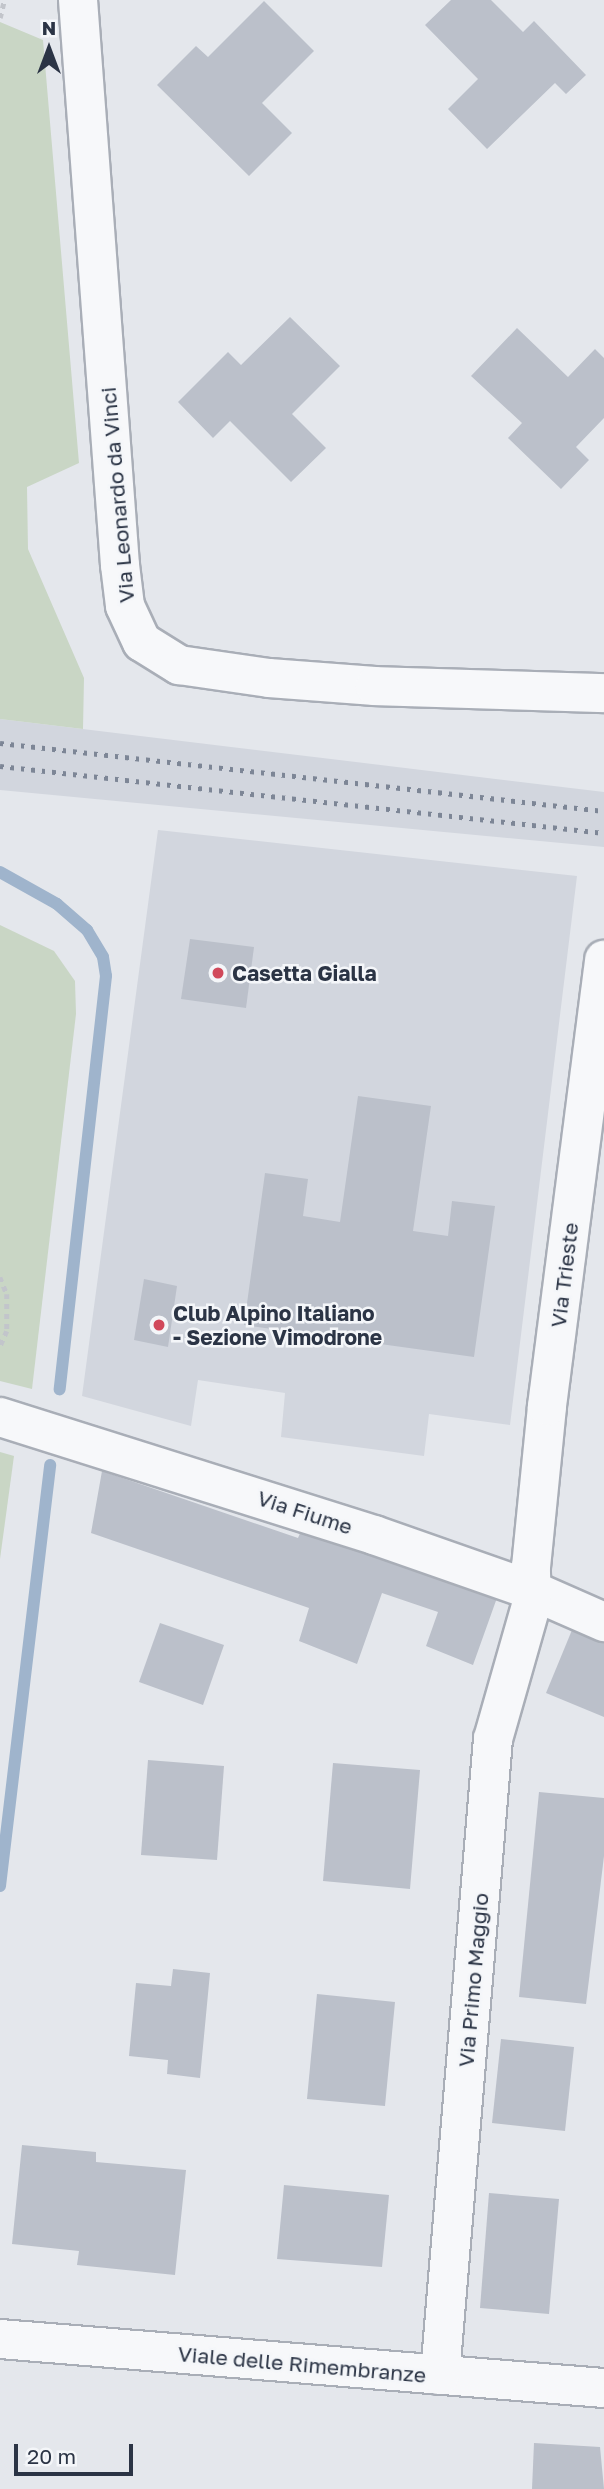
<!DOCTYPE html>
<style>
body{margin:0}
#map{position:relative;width:604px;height:2489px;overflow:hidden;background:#e4e7ec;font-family:"Golos Text",sans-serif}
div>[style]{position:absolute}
.built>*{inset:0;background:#d2d6de}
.green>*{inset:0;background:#c9d6c5}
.stream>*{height:12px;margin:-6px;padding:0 6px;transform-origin:6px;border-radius:6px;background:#9fb4cc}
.building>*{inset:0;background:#bbc0ca}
.path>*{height:4.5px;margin-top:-2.25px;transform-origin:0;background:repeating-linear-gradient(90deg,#c2c5cb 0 5px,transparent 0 10px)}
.roads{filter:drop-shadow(2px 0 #a9aeb7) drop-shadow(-2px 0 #a9aeb7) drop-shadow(0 2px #a9aeb7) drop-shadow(0 -2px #a9aeb7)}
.minor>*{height:38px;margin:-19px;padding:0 19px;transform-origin:19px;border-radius:19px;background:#f7f8fa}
.rail>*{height:5px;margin-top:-2.5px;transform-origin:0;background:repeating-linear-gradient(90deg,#7d8696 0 3.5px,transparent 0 10.5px)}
.dots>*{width:19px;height:19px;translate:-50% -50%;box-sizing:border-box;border:4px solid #f4f6f9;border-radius:50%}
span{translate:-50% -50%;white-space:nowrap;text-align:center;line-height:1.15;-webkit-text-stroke:5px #f4f6f9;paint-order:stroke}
.street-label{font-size:21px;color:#2b3445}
.poi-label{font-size:21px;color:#2b3445;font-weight:700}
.left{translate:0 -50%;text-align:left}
.north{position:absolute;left:14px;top:14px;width:70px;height:70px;-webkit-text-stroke:5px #f4f6f9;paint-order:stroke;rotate:0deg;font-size:19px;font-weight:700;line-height:28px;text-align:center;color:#2b3445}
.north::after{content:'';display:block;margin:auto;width:24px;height:32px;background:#2b3445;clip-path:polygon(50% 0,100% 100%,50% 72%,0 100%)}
.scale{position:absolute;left:14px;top:2444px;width:119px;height:32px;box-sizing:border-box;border:4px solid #2b3445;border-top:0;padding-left:9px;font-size:21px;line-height:24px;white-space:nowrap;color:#2b3445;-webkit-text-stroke:5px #f4f6f9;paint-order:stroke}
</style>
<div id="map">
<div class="built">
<div style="clip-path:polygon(0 719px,604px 792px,604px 847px,0 790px)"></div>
<div style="clip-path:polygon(158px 830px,577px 876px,510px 1425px,429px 1414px,424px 1456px,281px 1437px,285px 1393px,198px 1380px,191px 1426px,82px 1396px)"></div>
</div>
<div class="green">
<div style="clip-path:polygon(0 22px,43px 40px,79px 463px,27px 487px,28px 549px,84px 678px,83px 729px,0 719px)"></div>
<div style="clip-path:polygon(0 925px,54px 951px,75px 981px,76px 1014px,32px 1389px,0 1381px)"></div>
<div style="clip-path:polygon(0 1452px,14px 1456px,0 1559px)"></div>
</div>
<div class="stream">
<div style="left:0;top:872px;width:65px;rotate:29.3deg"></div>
<div style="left:57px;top:904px;width:40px;rotate:41deg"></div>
<div style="left:87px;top:930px;width:31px;rotate:59deg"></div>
<div style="left:103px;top:957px;width:19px;rotate:81deg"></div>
<div style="left:106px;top:976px;width:416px;rotate:96.4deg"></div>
<div style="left:0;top:1886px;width:424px;rotate:-83.2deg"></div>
</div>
<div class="building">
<div style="clip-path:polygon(451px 0,491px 0,523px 32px,534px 21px,586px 75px,566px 94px,555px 83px,487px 149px,448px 109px,478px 79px,425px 25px)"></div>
<div style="clip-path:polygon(264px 1px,314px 51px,262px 103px,292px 133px,249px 176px,157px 85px,196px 46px,208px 57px)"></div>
<div style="clip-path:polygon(290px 317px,340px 366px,292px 414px,326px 448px,291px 482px,230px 421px,213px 438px,178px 402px,228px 352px,241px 365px)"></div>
<div style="clip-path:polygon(517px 328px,568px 377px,595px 349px,604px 358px,604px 418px,576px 447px,589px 460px,561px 489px,508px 438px,522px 423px,471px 376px)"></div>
<div style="clip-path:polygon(190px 939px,254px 947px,246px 1008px,181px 999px)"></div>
<div style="clip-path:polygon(358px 1096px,431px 1106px,413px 1231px,448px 1236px,452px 1201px,495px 1206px,474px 1357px,244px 1325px,265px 1173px,308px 1179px,303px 1216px,340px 1222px)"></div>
<div style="clip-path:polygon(144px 1279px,177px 1286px,168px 1347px,134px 1340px)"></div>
<div style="clip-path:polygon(102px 1471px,298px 1538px,304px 1524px,498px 1595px,473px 1665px,426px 1646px,438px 1612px,382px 1593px,357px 1664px,299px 1641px,309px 1608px,91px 1533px)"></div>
<div style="clip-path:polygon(160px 1623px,224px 1645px,203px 1705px,139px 1682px)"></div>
<div style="clip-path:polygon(572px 1630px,604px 1643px,604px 1717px,546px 1693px)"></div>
<div style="clip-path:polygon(148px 1760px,224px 1766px,217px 1860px,141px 1855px)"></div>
<div style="clip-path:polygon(333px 1763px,420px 1770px,410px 1889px,323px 1881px)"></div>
<div style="clip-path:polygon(539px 1792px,604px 1798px,604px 1856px,586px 2004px,519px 1997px)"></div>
<div style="clip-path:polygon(173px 1969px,210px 1973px,200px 2078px,167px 2074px,168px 2060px,129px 2056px,136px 1983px,171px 1986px)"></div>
<div style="clip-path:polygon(317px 1994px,395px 2002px,385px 2106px,307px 2099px)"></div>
<div style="clip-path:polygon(501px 2039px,574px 2047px,565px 2131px,492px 2123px)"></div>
<div style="clip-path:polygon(22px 2145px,96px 2152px,96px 2162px,186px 2170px,175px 2275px,77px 2265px,79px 2251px,12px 2244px)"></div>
<div style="clip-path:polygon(284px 2185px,389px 2195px,382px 2267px,277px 2259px)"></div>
<div style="clip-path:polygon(489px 2193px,559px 2199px,549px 2314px,480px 2308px)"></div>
<div style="clip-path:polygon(534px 2443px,600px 2447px,604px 2489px,532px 2489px)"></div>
</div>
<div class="path">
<div style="left:0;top:18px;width:18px;rotate:-77deg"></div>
<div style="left:0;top:1277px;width:18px;rotate:68deg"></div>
<div style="left:7px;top:1294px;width:37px;rotate:90deg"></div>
<div style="left:7px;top:1331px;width:17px;rotate:114deg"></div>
</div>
<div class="roads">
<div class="minor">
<div style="left:78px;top:0;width:567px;rotate:85.75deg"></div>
<div style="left:120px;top:565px;width:41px;rotate:83deg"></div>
<div style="left:125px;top:606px;width:40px;rotate:65deg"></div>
<div style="left:142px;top:642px;width:44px;rotate:31.9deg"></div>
<div style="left:179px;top:665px;width:91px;rotate:8.2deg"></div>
<div style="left:269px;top:678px;width:106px;rotate:4.3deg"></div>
<div style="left:375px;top:686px;width:229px;rotate:1.8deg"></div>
<div style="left:0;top:1417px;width:392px;rotate:17.5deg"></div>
<div style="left:374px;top:1535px;width:166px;rotate:19.3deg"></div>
<div style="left:531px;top:1590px;width:80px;rotate:23.7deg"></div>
<div style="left:0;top:2339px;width:606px;rotate:4.64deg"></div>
<div style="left:440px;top:2375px;width:638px;rotate:-85.24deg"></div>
<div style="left:493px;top:1739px;width:142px;rotate:-74.1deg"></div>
<div style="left:532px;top:1602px;width:35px;rotate:-92deg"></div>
<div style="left:531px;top:1567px;width:162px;rotate:-84.3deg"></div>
<div style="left:547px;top:1406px;width:450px;rotate:-82.7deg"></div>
</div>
</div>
<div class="rail">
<div style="left:0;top:743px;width:608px;rotate:6.42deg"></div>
<div style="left:0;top:766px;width:608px;rotate:6.33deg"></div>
</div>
<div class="dots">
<div style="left:218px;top:973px;background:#d1495b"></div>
<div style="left:159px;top:1325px;background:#d1495b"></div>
</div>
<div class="street-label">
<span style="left:117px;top:495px;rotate:-95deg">Via Leonardo da Vinci</span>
<span style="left:564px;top:1275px;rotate:-83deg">Via Trieste</span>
<span style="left:305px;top:1512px;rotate:18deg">Via Fiume</span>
<span style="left:473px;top:1980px;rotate:-85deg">Via Primo Maggio</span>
<span style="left:302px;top:2364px;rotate:5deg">Viale delle Rimembranze</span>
</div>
<div class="poi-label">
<span class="left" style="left:232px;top:973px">Casetta Gialla</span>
<span class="left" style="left:173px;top:1325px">Club Alpino Italiano<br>- Sezione Vimodrone</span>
</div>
<div class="north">N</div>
<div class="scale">20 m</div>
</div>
